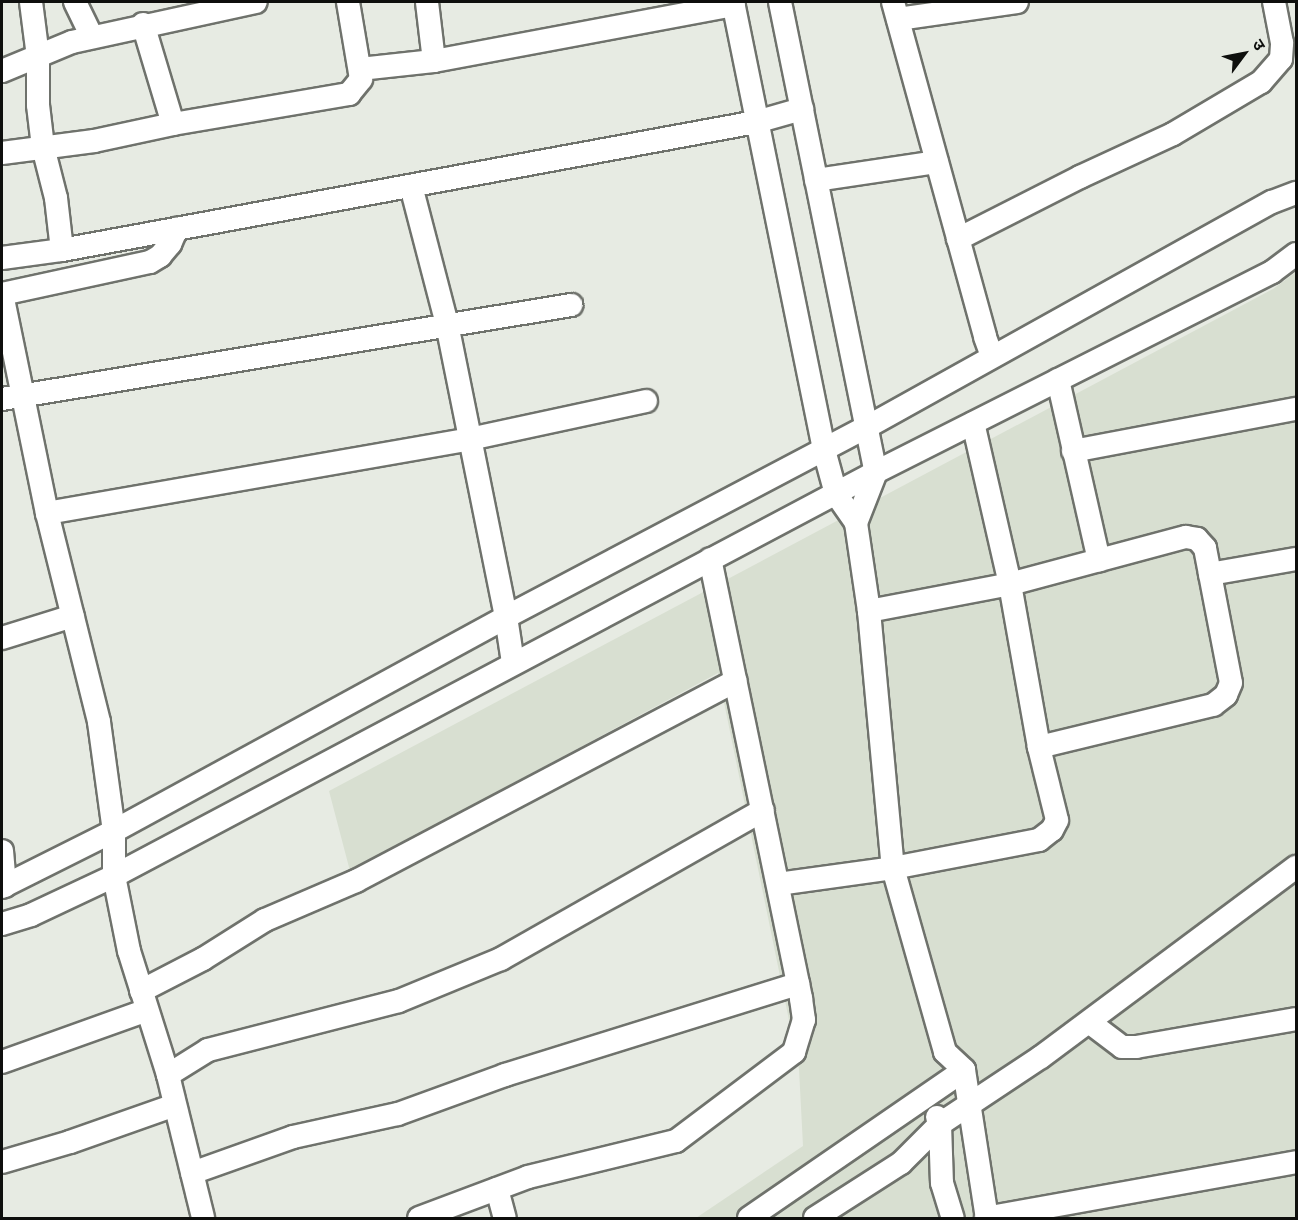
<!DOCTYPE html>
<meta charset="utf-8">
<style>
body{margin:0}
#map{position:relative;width:1298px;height:1220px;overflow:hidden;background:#e7ebe3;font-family:"Titillium Web","Noto Sans Devanagari",sans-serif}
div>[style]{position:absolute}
.built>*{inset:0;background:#d8dfd1}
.roads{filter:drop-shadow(2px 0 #6f726c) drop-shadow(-2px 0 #6f726c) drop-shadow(0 2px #6f726c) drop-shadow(0 -2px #6f726c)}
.minor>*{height:22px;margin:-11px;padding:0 11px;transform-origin:11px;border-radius:11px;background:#fff}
span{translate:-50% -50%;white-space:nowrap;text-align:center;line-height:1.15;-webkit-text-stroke:6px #e7ebe3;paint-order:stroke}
.frame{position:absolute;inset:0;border:3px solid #0e0f0d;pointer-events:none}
.north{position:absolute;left:1214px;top:24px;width:60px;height:60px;-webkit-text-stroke:4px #e7ebe3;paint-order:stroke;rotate:58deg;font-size:16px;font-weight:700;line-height:24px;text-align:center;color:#0e0f0d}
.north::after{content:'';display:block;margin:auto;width:21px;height:27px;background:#0e0f0d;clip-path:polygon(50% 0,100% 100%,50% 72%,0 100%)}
</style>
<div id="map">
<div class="built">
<div style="clip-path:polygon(1296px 272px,1296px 1218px,696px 1218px,803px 1146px,799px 1069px,718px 673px,350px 871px,329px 791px,1273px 289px)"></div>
</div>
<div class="roads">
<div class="minor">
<div style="left:31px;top:2px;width:55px;rotate:82.7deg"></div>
<div style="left:38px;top:57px;width:48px;rotate:90deg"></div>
<div style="left:38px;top:105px;width:42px;rotate:83.2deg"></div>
<div style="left:43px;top:147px;width:53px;rotate:75.7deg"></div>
<div style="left:56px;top:198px;width:52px;rotate:83.4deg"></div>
<div style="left:75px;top:2px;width:39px;rotate:64deg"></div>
<div style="left:733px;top:2px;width:457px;rotate:78.5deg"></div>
<div style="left:824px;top:450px;width:46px;rotate:74.7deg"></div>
<div style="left:836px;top:494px;width:35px;rotate:55deg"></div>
<div style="left:856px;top:523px;width:89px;rotate:81.6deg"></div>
<div style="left:869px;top:611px;width:258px;rotate:84.7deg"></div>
<div style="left:893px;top:868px;width:191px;rotate:74.2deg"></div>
<div style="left:945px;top:1052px;width:26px;rotate:43deg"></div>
<div style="left:964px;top:1070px;width:150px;rotate:81.2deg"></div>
<div style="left:780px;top:2px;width:480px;rotate:78.5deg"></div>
<div style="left:876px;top:472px;width:55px;rotate:111.4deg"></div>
<div style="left:893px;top:2px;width:347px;rotate:74.6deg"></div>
<div style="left:985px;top:337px;width:20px;rotate:70deg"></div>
<div style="left:898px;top:19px;width:120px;rotate:-8.1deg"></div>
<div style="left:143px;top:24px;width:104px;rotate:73.3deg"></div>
<div style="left:434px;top:61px;width:305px;rotate:-10.6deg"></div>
<div style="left:360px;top:69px;width:74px;rotate:-6.2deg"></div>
<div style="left:434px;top:61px;width:59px;rotate:-96.8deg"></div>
<div style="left:2px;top:71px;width:76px;rotate:-22.5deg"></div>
<div style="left:72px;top:42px;width:188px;rotate:-12.3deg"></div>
<div style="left:2px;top:153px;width:93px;rotate:-7.4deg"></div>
<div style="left:94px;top:141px;width:81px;rotate:-12.1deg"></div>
<div style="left:173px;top:124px;width:179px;rotate:-9.7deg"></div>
<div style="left:349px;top:94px;width:19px;rotate:-51deg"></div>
<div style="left:361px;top:79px;width:78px;rotate:-99.6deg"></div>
<div style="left:816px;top:180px;width:122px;rotate:-8.5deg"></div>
<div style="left:411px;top:186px;width:143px;rotate:75.4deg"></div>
<div style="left:447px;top:324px;width:299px;rotate:78.6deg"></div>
<div style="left:506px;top:617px;width:47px;rotate:81.3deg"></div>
<div style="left:958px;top:239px;width:137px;rotate:-26.9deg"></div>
<div style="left:1080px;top:177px;width:102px;rotate:-24.8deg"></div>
<div style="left:1173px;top:134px;width:102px;rotate:-30.6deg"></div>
<div style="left:1261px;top:82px;width:30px;rotate:-49deg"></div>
<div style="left:1281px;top:59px;width:16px;rotate:-86deg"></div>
<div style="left:1282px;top:43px;width:42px;rotate:-101deg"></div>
<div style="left:2px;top:258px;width:61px;rotate:-7.6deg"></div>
<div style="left:62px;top:250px;width:706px;rotate:-10.45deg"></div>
<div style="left:756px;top:122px;width:48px;rotate:-15.8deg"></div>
<div style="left:2px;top:294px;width:224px;rotate:78.4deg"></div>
<div style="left:47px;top:513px;width:215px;rotate:76deg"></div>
<div style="left:99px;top:722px;width:110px;rotate:82.2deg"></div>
<div style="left:114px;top:831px;width:45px;rotate:90deg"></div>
<div style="left:114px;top:876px;width:76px;rotate:78.7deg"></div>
<div style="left:129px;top:951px;width:130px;rotate:72.5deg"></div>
<div style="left:168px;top:1075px;width:147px;rotate:76.2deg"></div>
<div style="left:2px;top:294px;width:151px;rotate:-12.2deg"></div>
<div style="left:150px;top:262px;width:12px;rotate:-31deg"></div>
<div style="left:160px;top:256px;width:16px;rotate:-50deg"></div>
<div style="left:170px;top:244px;width:17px;rotate:-66deg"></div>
<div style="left:1058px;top:380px;width:185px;rotate:77.2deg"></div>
<div style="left:2px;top:399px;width:577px;rotate:-9.38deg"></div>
<div style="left:1073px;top:451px;width:227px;rotate:-10.7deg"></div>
<div style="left:47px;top:513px;width:429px;rotate:-9.9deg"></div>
<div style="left:470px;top:439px;width:180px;rotate:-12.2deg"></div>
<div style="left:1210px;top:574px;width:87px;rotate:-9.9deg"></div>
<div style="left:869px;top:611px;width:144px;rotate:-10.8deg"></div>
<div style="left:1010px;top:584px;width:182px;rotate:-15deg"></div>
<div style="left:1186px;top:537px;width:11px;rotate:10deg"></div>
<div style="left:1197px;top:539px;width:12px;rotate:48deg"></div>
<div style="left:1205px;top:548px;width:137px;rotate:79.1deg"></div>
<div style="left:1231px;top:683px;width:13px;rotate:113deg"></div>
<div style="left:1226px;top:695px;width:16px;rotate:142deg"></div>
<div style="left:1213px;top:705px;width:179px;rotate:166.4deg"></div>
<div style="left:1039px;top:747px;width:166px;rotate:-100.1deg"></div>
<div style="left:1010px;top:584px;width:165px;rotate:-102.9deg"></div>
<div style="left:2px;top:638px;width:74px;rotate:-17.2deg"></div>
<div style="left:2px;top:851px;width:35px;rotate:85deg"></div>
<div style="left:778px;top:884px;width:116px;rotate:-7.9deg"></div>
<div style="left:893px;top:868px;width:149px;rotate:-10.9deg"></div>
<div style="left:1039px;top:840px;width:16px;rotate:-38deg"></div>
<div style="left:1052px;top:830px;width:11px;rotate:-63deg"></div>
<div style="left:1057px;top:820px;width:75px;rotate:-103.9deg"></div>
<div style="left:2px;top:887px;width:125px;rotate:-26.6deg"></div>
<div style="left:114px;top:831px;width:447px;rotate:-28.6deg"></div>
<div style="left:506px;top:617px;width:408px;rotate:-27.8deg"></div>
<div style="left:867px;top:427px;width:463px;rotate:-29.1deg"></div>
<div style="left:1272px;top:202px;width:26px;rotate:-21deg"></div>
<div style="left:2px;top:924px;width:30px;rotate:-17deg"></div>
<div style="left:31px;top:915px;width:92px;rotate:-25.2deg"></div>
<div style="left:114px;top:876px;width:862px;rotate:-27.93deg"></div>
<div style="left:876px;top:472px;width:444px;rotate:-26.8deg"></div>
<div style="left:1272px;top:272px;width:30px;rotate:-37deg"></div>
<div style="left:141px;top:991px;width:70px;rotate:-27.3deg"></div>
<div style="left:203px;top:959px;width:73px;rotate:-32.2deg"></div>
<div style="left:265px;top:920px;width:99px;rotate:-23.2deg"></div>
<div style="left:356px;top:881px;width:429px;rotate:-27.8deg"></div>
<div style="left:1089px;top:1022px;width:41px;rotate:37.1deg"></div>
<div style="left:1122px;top:1047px;width:14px"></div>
<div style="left:1136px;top:1047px;width:162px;rotate:-9.9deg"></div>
<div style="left:2px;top:1062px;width:154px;rotate:-19.7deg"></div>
<div style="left:168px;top:1075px;width:47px;rotate:-32deg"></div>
<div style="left:208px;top:1050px;width:197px;rotate:-14.4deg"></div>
<div style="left:399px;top:1001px;width:110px;rotate:-22.4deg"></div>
<div style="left:501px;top:959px;width:301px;rotate:-29.6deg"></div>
<div style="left:937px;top:1117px;width:8px;rotate:67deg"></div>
<div style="left:940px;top:1124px;width:59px;rotate:88.1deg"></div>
<div style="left:942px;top:1183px;width:37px;rotate:73deg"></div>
<div style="left:2px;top:1162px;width:71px;rotate:-16.4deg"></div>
<div style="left:70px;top:1142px;width:111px;rotate:-19.4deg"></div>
<div style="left:192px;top:1173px;width:107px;rotate:-19.6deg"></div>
<div style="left:293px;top:1137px;width:107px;rotate:-12.4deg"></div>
<div style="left:398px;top:1114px;width:114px;rotate:-20deg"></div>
<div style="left:505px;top:1075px;width:307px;rotate:-17.3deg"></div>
<div style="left:497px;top:1189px;width:30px;rotate:75deg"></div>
<div style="left:419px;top:1218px;width:116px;rotate:-20.6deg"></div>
<div style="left:528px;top:1177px;width:152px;rotate:-13.7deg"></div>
<div style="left:676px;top:1141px;width:148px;rotate:-37deg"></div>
<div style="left:794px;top:1052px;width:34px;rotate:-73deg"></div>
<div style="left:804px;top:1020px;width:22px;rotate:-98deg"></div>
<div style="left:801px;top:998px;width:448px;rotate:-101.7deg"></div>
<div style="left:749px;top:1218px;width:261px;rotate:-34.5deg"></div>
<div style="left:815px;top:1218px;width:102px;rotate:-32.6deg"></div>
<div style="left:901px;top:1163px;width:55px;rotate:-45deg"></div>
<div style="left:940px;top:1124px;width:121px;rotate:-33.6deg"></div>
<div style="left:1041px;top:1057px;width:318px;rotate:-36.7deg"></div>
<div style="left:986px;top:1218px;width:315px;rotate:-10.2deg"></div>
</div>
</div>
<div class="frame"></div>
<div class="north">उ</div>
</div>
